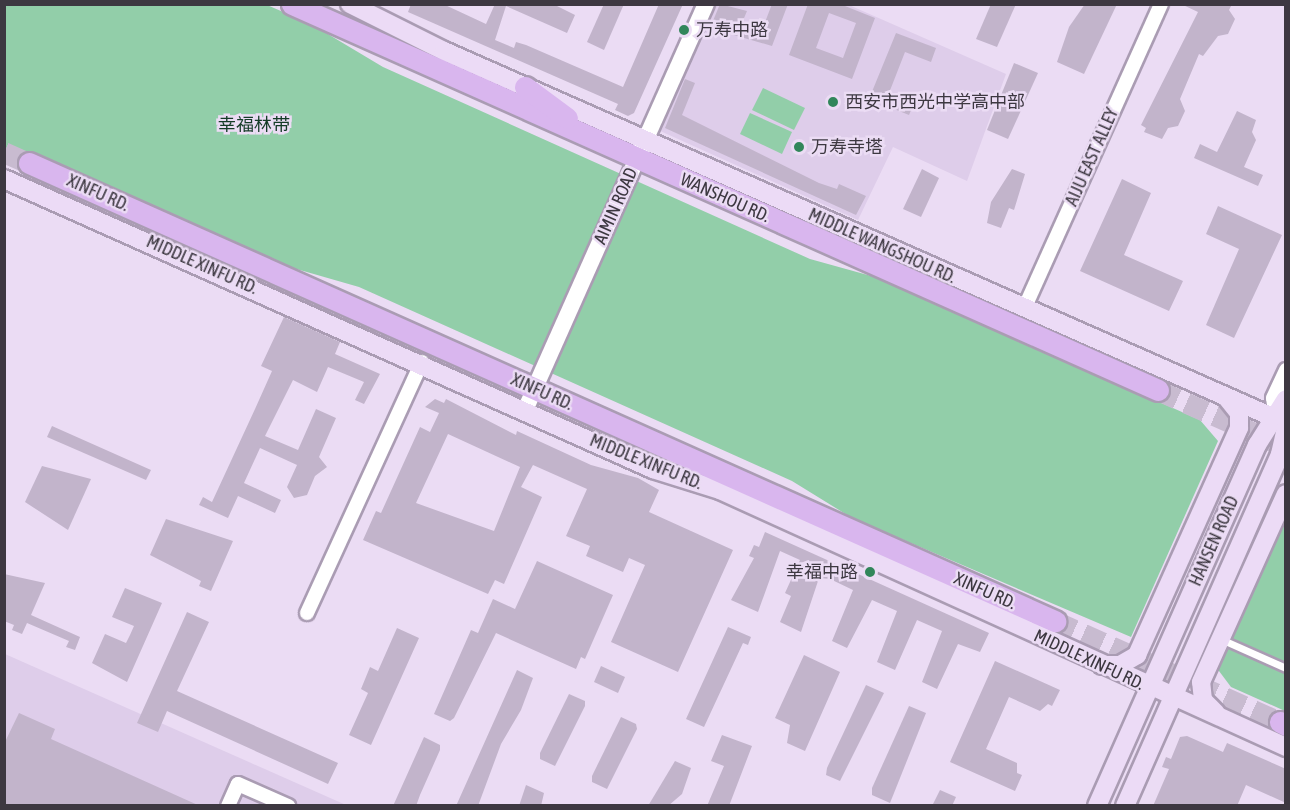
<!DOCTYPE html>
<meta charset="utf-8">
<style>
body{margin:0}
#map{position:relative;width:1290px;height:810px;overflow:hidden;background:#ebdcf4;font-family:"Asap Condensed","Noto Sans SC",sans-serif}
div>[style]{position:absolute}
.built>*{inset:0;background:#decdea}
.green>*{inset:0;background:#92cea9}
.building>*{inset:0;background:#c2b4cb}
.primary-tunnel>*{height:21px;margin-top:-10.5px;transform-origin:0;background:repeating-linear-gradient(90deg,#c8bbd0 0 21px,transparent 0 31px)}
.roads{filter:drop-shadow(2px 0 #aa9cb3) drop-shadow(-2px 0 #aa9cb3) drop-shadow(0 2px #aa9cb3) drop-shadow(0 -2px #aa9cb3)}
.service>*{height:7px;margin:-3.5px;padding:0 3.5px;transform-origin:3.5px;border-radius:3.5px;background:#fff}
.minor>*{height:14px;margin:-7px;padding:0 7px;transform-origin:7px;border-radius:7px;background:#fff}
.tertiary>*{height:16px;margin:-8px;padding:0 8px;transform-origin:8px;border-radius:8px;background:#fff}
.secondary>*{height:18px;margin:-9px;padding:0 9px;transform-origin:9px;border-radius:9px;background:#ecdbf6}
.primary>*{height:21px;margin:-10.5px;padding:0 10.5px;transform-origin:10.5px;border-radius:10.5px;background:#d9b6ee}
.dots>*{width:16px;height:16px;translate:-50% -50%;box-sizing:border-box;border:3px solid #ebdcf4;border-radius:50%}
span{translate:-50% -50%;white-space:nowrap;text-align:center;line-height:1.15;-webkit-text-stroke:5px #ebdcf4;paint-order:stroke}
.poi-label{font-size:18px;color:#3d3841}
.left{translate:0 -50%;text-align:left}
.right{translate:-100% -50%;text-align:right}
.park-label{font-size:18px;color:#153b27}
.street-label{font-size:18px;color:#3d3841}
.frame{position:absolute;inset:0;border:6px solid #3d3841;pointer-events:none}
</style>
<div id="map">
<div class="built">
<div style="clip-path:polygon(715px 5px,849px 5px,1006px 74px,967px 181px,893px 147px,858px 220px,658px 130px)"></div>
<div style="clip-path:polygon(5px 654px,346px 805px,5px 805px)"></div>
</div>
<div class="green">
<div style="clip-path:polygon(5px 5px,267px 5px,311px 24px,383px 67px,810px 259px,882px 279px,1200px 420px,1218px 441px,1131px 637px,852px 518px,792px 481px,359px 287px,286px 266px,108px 186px,97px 190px,5px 150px)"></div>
<div style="clip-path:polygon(763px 88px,805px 108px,794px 130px,752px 110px)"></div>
<div style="clip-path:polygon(750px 113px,792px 132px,782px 154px,740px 134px)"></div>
<div style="clip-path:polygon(1285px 513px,1285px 711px,1231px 687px,1216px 667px)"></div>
</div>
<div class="building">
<div style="clip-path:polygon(411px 4px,443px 4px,486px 24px,495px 4px,553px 4px,575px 15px,567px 33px,506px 6px,495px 40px,514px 48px,516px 42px,526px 45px,623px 87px,659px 4px,683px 4px,634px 113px,628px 116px,615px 110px,618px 104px,408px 12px)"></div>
<div style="clip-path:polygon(604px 4px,624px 4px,604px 50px,587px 42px)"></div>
<div style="clip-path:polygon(720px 4px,747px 11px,742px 23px,762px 30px,772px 4px,788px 4px,772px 46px,710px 28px)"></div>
<div style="clip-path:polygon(evenodd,808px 4px,840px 4px,875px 18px,852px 79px,789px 55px,808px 4px,829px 13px,856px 23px,843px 58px,816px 48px,829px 13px)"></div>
<div style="clip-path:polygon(991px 4px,1016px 4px,997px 47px,976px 39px)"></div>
<div style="clip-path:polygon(1085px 4px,1117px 4px,1084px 74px,1057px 62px,1069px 27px)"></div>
<div style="clip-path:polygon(1181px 4px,1232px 4px,1229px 10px,1235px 19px,1228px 34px,1218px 36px,1203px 56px,1199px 54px,1180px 99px,1185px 111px,1178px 126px,1168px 128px,1162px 139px,1144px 132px,1146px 128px,1141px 125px,1198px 12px)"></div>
<div style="clip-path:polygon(896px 33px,936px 48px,931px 62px,905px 52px,889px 93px,914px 103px,909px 115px,869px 99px)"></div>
<div style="clip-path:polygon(1014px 63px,1038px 73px,1008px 139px,987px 130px)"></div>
<div style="clip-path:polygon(685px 79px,695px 83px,682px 115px,819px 183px,837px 189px,839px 184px,866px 196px,856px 215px,665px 128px)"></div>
<div style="clip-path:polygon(1237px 111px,1256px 120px,1252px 132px,1256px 140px,1244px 167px,1263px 175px,1258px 186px,1194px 158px,1200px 144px,1217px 152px)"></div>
<div style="clip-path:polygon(922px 169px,939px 178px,921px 217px,903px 209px)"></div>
<div style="clip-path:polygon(1012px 169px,1025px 174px,1014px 210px,1009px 208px,1001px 228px,987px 223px,991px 202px)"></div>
<div style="clip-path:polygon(1122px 179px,1151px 193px,1124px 255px,1183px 281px,1169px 311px,1080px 271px)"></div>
<div style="clip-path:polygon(1218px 206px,1282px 235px,1234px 338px,1206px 325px,1239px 249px,1206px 234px)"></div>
<div style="clip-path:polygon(284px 317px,340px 342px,335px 354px,380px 374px,364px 404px,355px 400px,364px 382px,328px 367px,317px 392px,293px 380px,265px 436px,298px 450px,316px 409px,336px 418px,319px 457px,327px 467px,315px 476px,307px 495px,294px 498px,287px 487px,297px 465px,260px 448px,244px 483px,281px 500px,275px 513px,238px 496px,228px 518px,199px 505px,203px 497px,212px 502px,255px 409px,272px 371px,261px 366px)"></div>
<div style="clip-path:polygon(evenodd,435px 399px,444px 403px,446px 399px,516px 435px,517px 431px,591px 465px,638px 478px,659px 490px,649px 512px,733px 550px,678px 672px,611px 642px,645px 565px,629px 558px,623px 572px,586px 556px,590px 546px,566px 536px,587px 489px,533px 465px,521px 487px,542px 497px,504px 584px,495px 580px,488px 594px,363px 540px,376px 511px,381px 513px,420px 427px,430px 432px,439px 413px,425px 407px,435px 399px,448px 434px,520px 467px,494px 531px,416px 503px,448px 434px)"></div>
<div style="clip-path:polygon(52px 426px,151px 470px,146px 480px,47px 437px)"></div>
<div style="clip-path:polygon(42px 466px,91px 479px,68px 530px,25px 502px)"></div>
<div style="clip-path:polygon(166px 519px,233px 541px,211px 591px,199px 586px,201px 581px,150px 555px)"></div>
<div style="clip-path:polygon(765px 532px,989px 633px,980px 652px,958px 644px,937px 689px,922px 682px,942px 631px,917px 620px,895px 670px,877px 662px,897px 611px,872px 600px,847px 648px,832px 641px,853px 590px,830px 579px,819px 578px,801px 632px,780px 622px,791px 596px,785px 593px,800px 560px,780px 551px,758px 612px,731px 600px,754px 558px,749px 556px,754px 545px,759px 547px)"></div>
<div style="clip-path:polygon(537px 561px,613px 595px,585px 659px,581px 657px,576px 669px,496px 633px,454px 718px,450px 721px,434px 714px,471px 630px,478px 633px,493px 599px,515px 609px)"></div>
<div style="clip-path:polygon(4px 574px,45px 583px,31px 615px,80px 637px,75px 650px,66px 647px,69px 641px,27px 623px,22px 634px,12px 630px,14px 625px,4px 621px)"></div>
<div style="clip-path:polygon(125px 588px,162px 603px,127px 682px,92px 663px,105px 634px,126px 643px,130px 635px,134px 626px,112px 617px)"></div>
<div style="clip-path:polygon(187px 612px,209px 622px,177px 691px,338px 763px,328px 784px,167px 711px,158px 732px,137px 723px)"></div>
<div style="clip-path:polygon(728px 627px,751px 637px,748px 645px,743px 643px,704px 727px,686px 719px)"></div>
<div style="clip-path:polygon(397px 628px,419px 638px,371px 745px,349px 735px,368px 693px,361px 689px,370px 667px,378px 671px)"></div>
<div style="clip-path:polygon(804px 655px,840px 672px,805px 751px,787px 743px,790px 725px,775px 718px)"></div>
<div style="clip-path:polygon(995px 661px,1060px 690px,1052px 706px,1048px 704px,1040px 711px,1009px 697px,986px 749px,1017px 763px,1017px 773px,1022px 775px,1015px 791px,950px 762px)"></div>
<div style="clip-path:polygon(601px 666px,625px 677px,618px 693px,594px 682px)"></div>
<div style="clip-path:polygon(517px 670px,533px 678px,521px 710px,501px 744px,478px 806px,456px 806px)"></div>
<div style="clip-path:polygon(866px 685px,884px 693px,840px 781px,826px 775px,827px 768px)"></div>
<div style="clip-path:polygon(569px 694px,585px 701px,585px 706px,555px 766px,540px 759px,540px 753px)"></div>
<div style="clip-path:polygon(909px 706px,926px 713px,890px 803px,872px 795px,872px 788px)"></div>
<div style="clip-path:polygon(19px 713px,55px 729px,51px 739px,200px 806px,4px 806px,4px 744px)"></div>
<div style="clip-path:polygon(621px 717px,636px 724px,637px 729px,607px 789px,592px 782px,592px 776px)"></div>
<div style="clip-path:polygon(722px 735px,752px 746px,729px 806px,707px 806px,724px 766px,711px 761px)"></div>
<div style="clip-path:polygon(1187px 736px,1223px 752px,1227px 743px,1286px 769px,1286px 803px,1246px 785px,1237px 806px,1153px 806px,1169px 769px,1162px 767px,1166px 757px,1171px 759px,1180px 737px)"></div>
<div style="clip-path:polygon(424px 737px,440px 745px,440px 750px,420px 795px,416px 806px,393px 806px)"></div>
<div style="clip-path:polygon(675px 761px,691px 768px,682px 794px,668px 806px,648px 806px)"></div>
<div style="clip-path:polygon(526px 785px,544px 793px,541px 806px,519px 806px)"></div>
<div style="clip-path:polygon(940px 790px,956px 797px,952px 806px,932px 806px)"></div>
</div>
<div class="primary-tunnel">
<div style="left:4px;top:152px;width:27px;rotate:24deg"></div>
<div style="left:1158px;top:390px;width:140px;rotate:24deg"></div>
<div style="left:1055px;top:621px;width:247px;rotate:24.2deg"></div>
</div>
<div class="roads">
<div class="service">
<div style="left:1223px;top:640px;width:69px;rotate:24deg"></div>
</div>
<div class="minor">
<div style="left:1024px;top:309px;width:334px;rotate:-65.8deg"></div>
<div style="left:1276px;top:419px;width:21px;rotate:-98deg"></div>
<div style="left:1273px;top:398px;width:31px;rotate:-65deg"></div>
<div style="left:307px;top:613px;width:276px;rotate:-65.4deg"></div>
<div style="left:228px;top:806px;width:24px;rotate:-66deg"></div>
<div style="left:238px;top:784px;width:55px;rotate:23.7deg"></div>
</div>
<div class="tertiary">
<div style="left:526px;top:408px;width:442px;rotate:-66deg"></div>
</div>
<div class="secondary">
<div style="left:350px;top:4px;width:105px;rotate:26.6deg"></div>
<div style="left:444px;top:51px;width:921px;rotate:23.84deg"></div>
<div style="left:4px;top:179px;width:711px;rotate:24.08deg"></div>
<div style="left:653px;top:469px;width:70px;rotate:17.4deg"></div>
<div style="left:720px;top:490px;width:622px;rotate:24.42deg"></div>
<div style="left:1102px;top:665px;width:18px"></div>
<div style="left:1120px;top:665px;width:20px;rotate:-30deg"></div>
<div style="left:1137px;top:655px;width:249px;rotate:-65.8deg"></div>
<div style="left:1239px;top:428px;width:15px;rotate:-90deg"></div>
<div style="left:1239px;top:413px;width:21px;rotate:-129deg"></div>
<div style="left:1216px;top:713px;width:18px;rotate:-135deg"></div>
<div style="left:1203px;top:700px;width:18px;rotate:-96deg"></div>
<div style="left:1201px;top:682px;width:206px;rotate:-65.7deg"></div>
<div style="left:1097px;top:806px;width:395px;rotate:-66.1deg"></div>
<div style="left:1257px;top:445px;width:54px;rotate:-57.8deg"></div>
<div style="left:1125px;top:806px;width:385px;rotate:-66.2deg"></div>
<div style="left:1280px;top:454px;width:28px;rotate:-77deg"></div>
</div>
<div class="primary">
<div style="left:292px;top:4px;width:948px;rotate:24.02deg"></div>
<div style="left:525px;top:87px;width:52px;rotate:36.4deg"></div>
<div style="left:29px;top:163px;width:1124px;rotate:24.06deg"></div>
<div style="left:1280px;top:722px;width:7px;rotate:27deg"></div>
</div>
</div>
<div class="dots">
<div style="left:684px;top:30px;background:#31865a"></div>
<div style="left:833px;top:102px;background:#31865a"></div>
<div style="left:799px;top:147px;background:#31865a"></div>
<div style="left:870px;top:572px;background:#31865a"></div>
</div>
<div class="poi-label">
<span class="left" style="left:696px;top:30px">万寿中路</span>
<span class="left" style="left:845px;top:102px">西安市西光中学高中部</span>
<span class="left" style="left:811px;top:147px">万寿寺塔</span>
<span class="right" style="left:858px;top:572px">幸福中路</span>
</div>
<div class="park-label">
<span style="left:254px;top:125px">幸福林带</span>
</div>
<div class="street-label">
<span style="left:1092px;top:157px;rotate:-66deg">AIJU EAST ALLEY</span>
<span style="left:98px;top:193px;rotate:24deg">XINFU RD.</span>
<span style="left:725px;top:198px;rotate:24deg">WANSHOU RD.</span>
<span style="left:616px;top:206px;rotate:-66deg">AIMIN ROAD</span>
<span style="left:882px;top:246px;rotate:24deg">MIDDLE WANGSHOU RD.</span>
<span style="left:202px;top:265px;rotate:24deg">MIDDLE XINFU RD.</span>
<span style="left:542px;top:392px;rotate:24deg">XINFU RD.</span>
<span style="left:646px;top:462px;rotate:22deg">MIDDLE XINFU RD.</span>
<span style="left:1214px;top:541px;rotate:-66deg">HANSEN ROAD</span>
<span style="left:985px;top:591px;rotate:24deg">XINFU RD.</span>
<span style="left:1089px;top:660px;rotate:25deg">MIDDLE XINFU RD.</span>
</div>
<div class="frame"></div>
</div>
